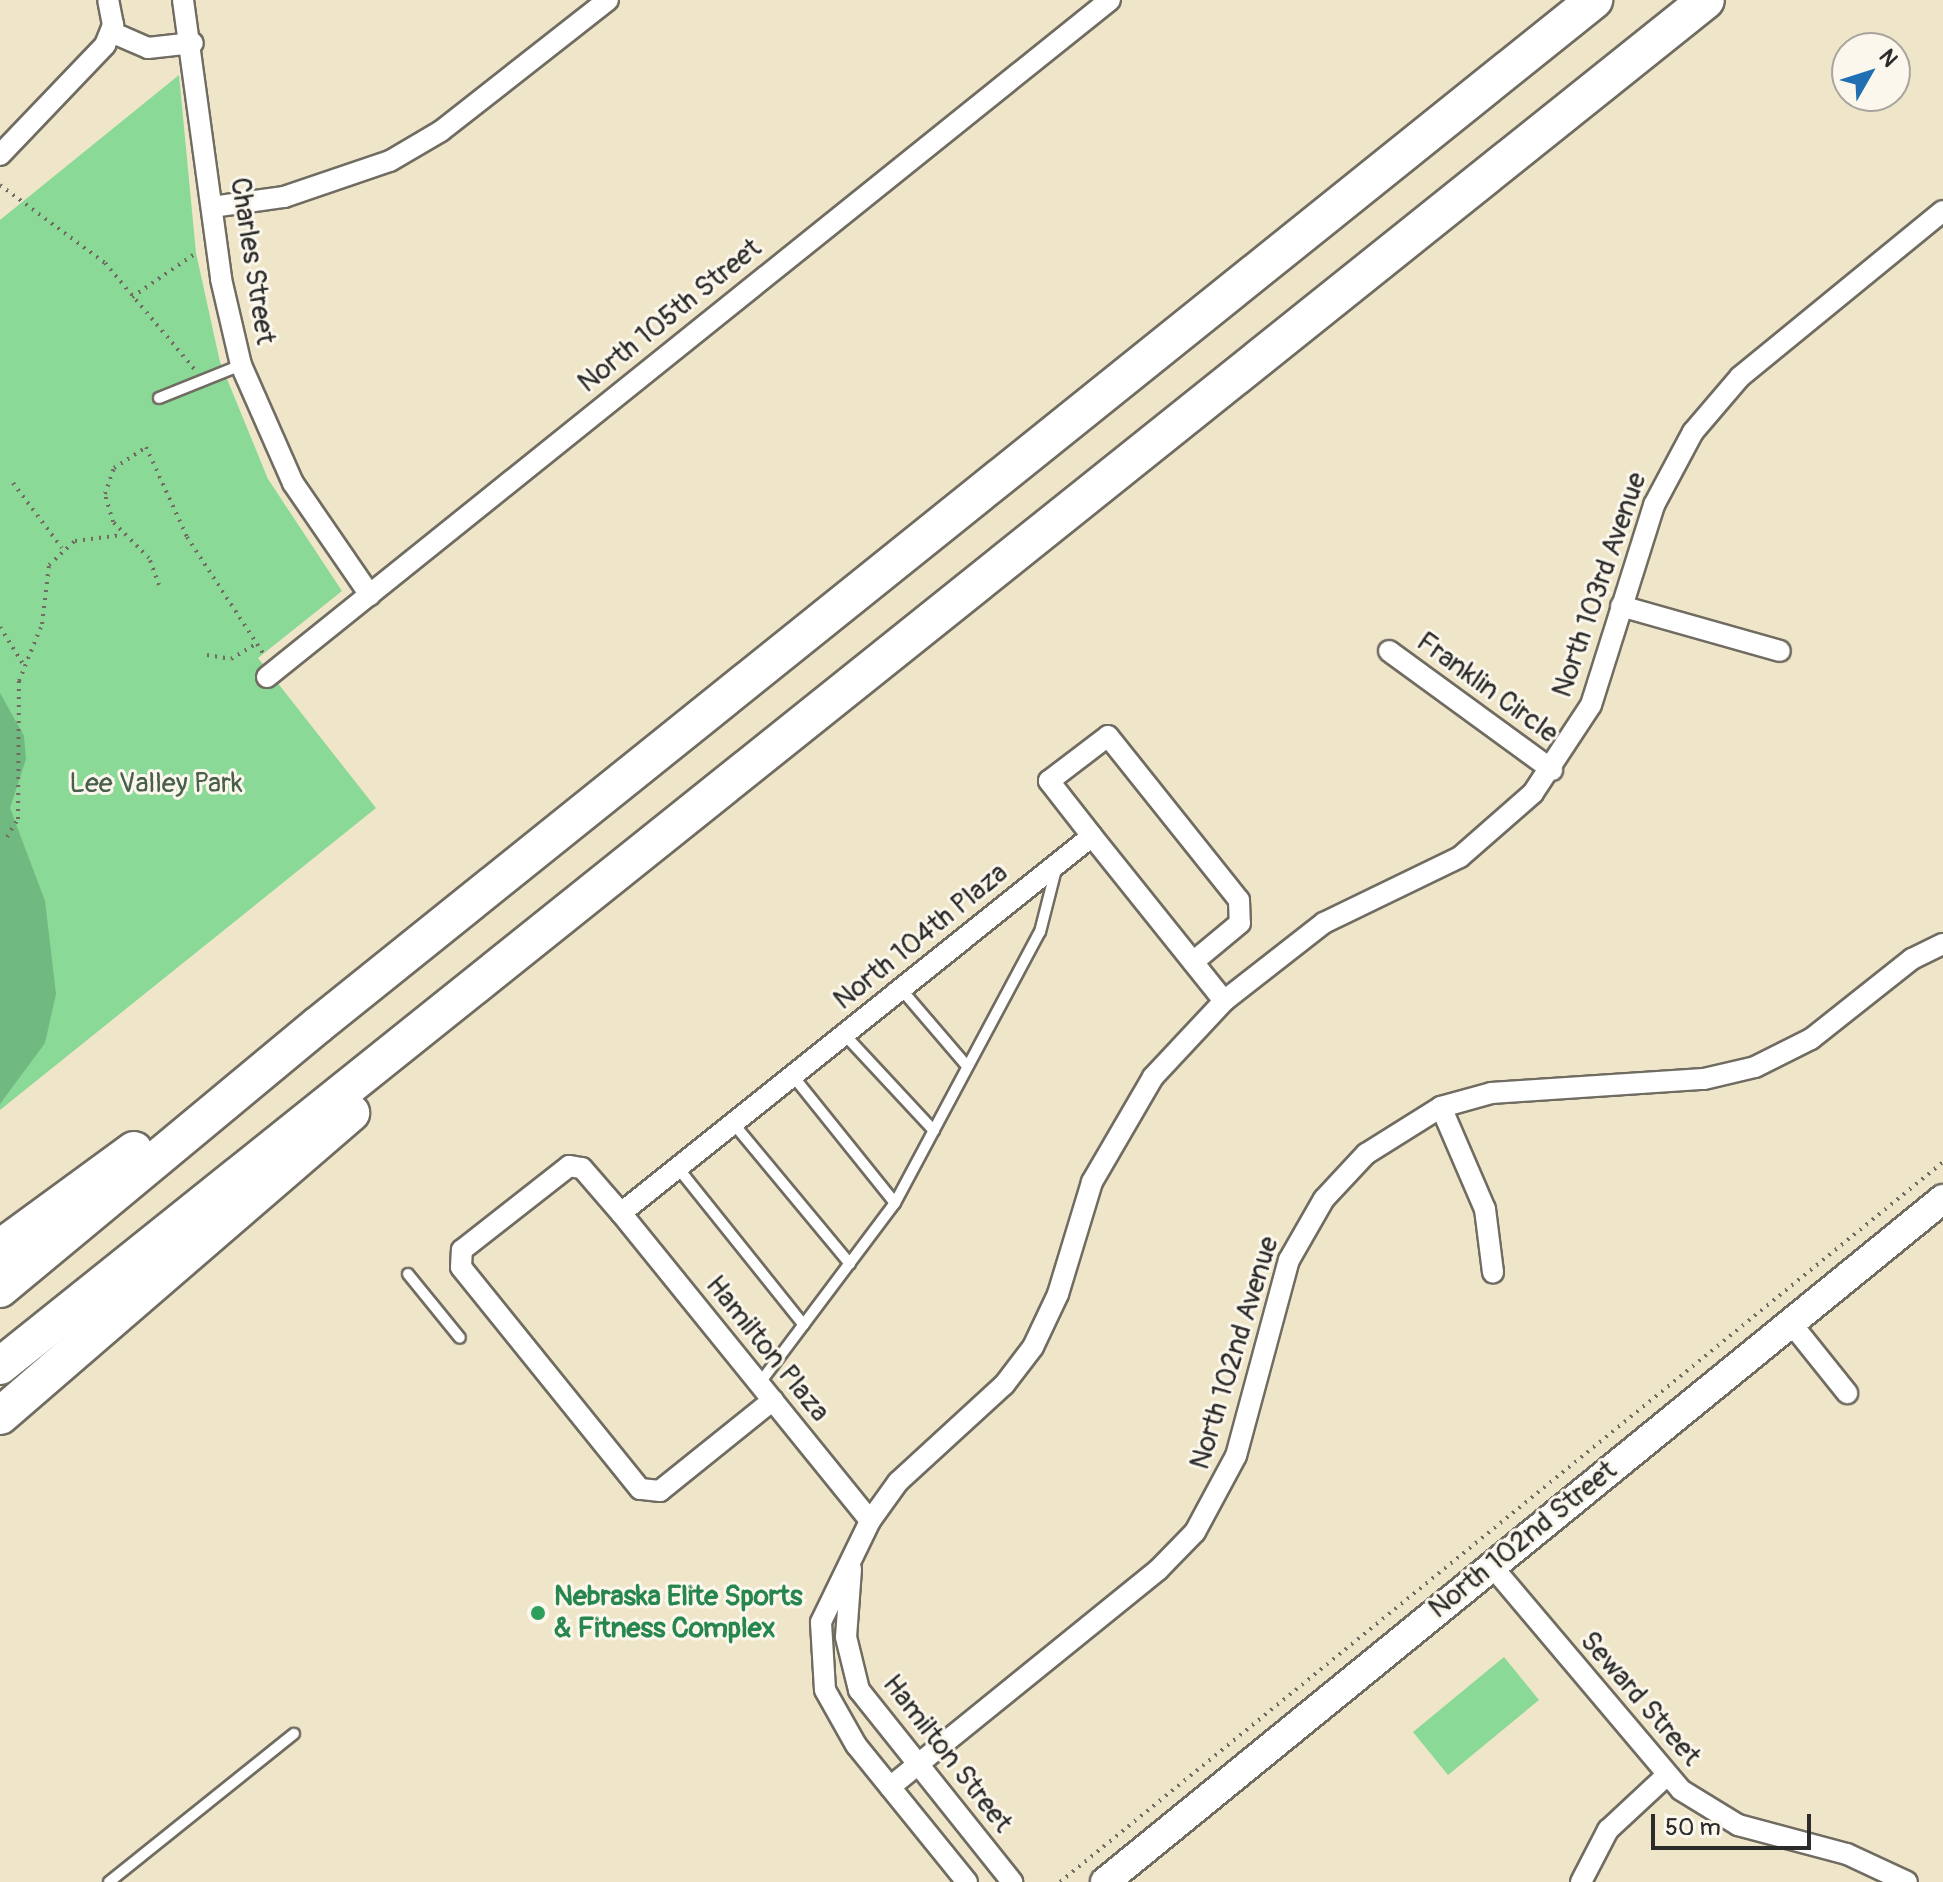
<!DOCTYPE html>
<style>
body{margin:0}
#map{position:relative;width:1943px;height:1882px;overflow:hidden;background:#efe5c8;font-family:Pangolin,sans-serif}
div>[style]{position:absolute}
.green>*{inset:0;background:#8bd997}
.forest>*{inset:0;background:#70b980}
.path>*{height:4px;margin-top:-2px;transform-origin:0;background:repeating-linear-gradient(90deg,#706c62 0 2px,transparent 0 8px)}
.roads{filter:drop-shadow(2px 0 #706c62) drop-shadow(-2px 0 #706c62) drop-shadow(0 2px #706c62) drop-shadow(0 -2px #706c62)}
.lane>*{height:10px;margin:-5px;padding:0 5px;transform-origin:5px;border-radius:5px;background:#fff}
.street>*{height:20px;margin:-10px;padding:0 10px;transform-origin:10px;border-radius:10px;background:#fff}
.secondary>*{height:28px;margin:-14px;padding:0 14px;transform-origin:14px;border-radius:14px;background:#fff}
.highway>*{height:36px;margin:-18px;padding:0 18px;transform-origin:18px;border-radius:18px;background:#fff}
.dots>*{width:22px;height:22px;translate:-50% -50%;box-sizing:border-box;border:4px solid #fbf7ec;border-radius:50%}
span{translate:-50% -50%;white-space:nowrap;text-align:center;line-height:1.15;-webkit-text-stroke:6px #fbf7ec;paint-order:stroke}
.street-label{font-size:28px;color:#2b2b2b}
.park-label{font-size:28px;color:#485f4b}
.leisure-label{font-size:28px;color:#27864d;font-weight:700}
.left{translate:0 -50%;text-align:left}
.north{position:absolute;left:1831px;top:32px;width:80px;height:80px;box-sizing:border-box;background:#fbf7ec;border:2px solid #a8a59f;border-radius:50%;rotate:51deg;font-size:22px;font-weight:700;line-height:32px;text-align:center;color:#2b2b2b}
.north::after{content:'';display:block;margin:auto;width:28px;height:36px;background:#1f6fb2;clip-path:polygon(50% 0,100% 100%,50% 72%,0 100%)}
.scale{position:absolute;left:1651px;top:1814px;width:160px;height:36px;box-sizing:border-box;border:4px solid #2b2b2b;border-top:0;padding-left:10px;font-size:24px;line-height:28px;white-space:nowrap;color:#2b2b2b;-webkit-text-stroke:6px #fbf7ec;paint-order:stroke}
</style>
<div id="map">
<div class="green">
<div style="clip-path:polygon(179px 75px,196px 253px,220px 362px,268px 479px,342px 591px,258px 658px,376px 808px,0 1110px,0 220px)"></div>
<div style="clip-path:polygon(1504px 1657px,1539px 1700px,1448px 1775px,1413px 1732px)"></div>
</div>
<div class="forest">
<div style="clip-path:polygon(0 693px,24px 736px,26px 759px,10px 808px,45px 901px,56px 994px,45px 1043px,0 1104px)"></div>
</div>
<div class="path">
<div style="left:0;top:185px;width:131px;rotate:36.6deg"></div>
<div style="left:105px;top:263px;width:140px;rotate:49.9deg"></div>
<div style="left:132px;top:297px;width:78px;rotate:-34.5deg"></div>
<div style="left:13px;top:483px;width:81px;rotate:53deg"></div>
<div style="left:159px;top:585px;width:29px;rotate:-110deg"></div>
<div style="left:149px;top:558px;width:51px;rotate:-135deg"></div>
<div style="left:113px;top:522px;width:29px;rotate:-106deg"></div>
<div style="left:105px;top:494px;width:28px;rotate:-71deg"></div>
<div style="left:114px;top:468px;width:38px;rotate:-33deg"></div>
<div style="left:146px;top:447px;width:99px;rotate:65.5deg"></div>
<div style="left:187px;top:537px;width:142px;rotate:56.8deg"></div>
<div style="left:0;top:627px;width:44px;rotate:58.1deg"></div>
<div style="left:207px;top:655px;width:24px;rotate:9deg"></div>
<div style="left:231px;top:659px;width:29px;rotate:-31deg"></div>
<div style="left:7px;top:837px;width:21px;rotate:-59deg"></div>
<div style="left:18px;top:819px;width:138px;rotate:-89.6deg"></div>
<div style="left:19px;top:681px;width:61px;rotate:-68deg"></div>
<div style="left:42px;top:624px;width:59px;rotate:-83.2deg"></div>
<div style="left:49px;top:565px;width:35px;rotate:-43deg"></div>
<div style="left:75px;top:541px;width:47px;rotate:-7.3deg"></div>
<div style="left:1060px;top:1882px;width:1139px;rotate:-39.19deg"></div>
</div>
<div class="roads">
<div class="lane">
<div style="left:159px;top:398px;width:88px;rotate:-21.9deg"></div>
<div style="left:901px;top:989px;width:101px;rotate:49.4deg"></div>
<div style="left:844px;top:1034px;width:132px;rotate:47.1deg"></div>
<div style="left:733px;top:1123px;width:183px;rotate:50.3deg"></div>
<div style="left:678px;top:1168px;width:201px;rotate:51.3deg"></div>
<div style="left:895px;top:1203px;width:307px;rotate:-61.9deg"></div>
<div style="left:1040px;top:932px;width:65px;rotate:-75.7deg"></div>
<div style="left:408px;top:1274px;width:82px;rotate:50.9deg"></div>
<div style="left:759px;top:1384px;width:226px;rotate:-53.1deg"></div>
<div style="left:895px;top:1203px;width:163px;rotate:-128.8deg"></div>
<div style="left:109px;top:1882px;width:237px;rotate:-38.7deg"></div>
</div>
<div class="street">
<div style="left:183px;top:0;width:282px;rotate:82.2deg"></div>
<div style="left:221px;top:279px;width:88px;rotate:76.9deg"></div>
<div style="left:241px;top:365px;width:129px;rotate:66.2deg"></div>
<div style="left:293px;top:483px;width:136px;rotate:55.5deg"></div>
<div style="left:111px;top:32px;width:40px;rotate:23.4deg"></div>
<div style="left:148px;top:48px;width:45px;rotate:-6.3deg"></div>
<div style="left:0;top:155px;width:152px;rotate:-46.3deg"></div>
<div style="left:105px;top:45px;width:22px;rotate:-68deg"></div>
<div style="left:113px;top:25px;width:25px;rotate:-101deg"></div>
<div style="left:212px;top:207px;width:73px;rotate:-7.9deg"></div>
<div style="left:284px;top:197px;width:112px;rotate:-18.8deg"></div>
<div style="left:390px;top:161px;width:59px;rotate:-30.5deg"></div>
<div style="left:441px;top:131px;width:212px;rotate:-38.1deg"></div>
<div style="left:1621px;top:606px;width:165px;rotate:15.8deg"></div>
<div style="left:1389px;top:651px;width:202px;rotate:36.1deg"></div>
<div style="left:267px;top:677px;width:1081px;rotate:-38.77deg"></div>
<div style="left:1092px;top:836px;width:70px;rotate:-128deg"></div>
<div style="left:1049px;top:781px;width:74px;rotate:-37.3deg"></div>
<div style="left:1108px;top:736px;width:210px;rotate:51.4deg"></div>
<div style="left:1239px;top:900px;width:23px;rotate:88deg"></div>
<div style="left:1240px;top:923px;width:61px;rotate:140.3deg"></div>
<div style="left:1441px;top:1107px;width:111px;rotate:66.7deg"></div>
<div style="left:1485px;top:1209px;width:64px;rotate:82.8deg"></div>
<div style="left:621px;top:1213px;width:603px;rotate:-38.67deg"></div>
<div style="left:1092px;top:836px;width:211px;rotate:51.3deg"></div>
<div style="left:1791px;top:1323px;width:90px;rotate:51.3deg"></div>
<div style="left:773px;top:1400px;width:145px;rotate:141.2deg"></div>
<div style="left:660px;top:1491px;width:20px;rotate:-174deg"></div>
<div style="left:640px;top:1489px;width:285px;rotate:-128.9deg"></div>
<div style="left:461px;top:1267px;width:17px;rotate:-87deg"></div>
<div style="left:462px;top:1250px;width:136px;rotate:-38.1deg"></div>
<div style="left:569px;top:1166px;width:13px;rotate:9deg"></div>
<div style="left:582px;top:1168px;width:60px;rotate:49.1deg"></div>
<div style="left:621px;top:1213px;width:396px;rotate:51deg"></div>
<div style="left:1491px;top:1565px;width:294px;rotate:49.8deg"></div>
<div style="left:1681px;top:1790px;width:67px;rotate:31.6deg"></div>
<div style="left:1738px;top:1825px;width:113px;rotate:14.9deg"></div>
<div style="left:1847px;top:1854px;width:66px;rotate:25deg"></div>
<div style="left:851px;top:1569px;width:68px;rotate:94.2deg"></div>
<div style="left:846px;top:1637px;width:55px;rotate:76.2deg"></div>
<div style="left:859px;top:1690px;width:246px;rotate:51.4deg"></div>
<div style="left:890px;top:1787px;width:345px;rotate:-39deg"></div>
<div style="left:1158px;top:1570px;width:53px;rotate:-45.8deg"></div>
<div style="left:1195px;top:1532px;width:86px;rotate:-61.7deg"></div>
<div style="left:1236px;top:1456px;width:203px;rotate:-74.9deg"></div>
<div style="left:1289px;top:1260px;width:70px;rotate:-60.2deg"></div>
<div style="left:1324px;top:1199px;width:62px;rotate:-47deg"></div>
<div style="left:1366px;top:1154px;width:89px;rotate:-32.1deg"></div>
<div style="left:1441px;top:1107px;width:52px;rotate:-15.6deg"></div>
<div style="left:1491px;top:1093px;width:213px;rotate:-3.8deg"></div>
<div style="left:1704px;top:1079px;width:52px;rotate:-13.2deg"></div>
<div style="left:1755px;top:1067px;width:63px;rotate:-26.6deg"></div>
<div style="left:1811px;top:1039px;width:129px;rotate:-38.4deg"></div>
<div style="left:1912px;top:959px;width:34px;rotate:-26deg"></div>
<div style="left:967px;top:1882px;width:176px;rotate:-129deg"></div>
<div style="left:856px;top:1745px;width:63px;rotate:-119.4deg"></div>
<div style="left:825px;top:1690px;width:68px;rotate:-93.4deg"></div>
<div style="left:821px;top:1622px;width:112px;rotate:-64.1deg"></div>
<div style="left:870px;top:1521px;width:48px;rotate:-54.3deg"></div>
<div style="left:898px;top:1482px;width:144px;rotate:-42.5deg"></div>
<div style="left:1004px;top:1385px;width:48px;rotate:-52.7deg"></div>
<div style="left:1033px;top:1347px;width:59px;rotate:-64.7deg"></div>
<div style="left:1058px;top:1294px;width:117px;rotate:-73.1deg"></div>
<div style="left:1092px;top:1182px;width:121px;rotate:-59.8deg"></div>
<div style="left:1153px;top:1077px;width:104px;rotate:-46.9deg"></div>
<div style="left:1224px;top:1001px;width:127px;rotate:-38deg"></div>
<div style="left:1324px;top:923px;width:151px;rotate:-25.9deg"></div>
<div style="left:1460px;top:857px;width:97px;rotate:-41.2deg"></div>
<div style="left:1533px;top:793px;width:105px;rotate:-56.6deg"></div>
<div style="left:1591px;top:705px;width:210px;rotate:-72.5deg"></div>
<div style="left:1654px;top:505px;width:83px;rotate:-61.9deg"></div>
<div style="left:1693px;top:432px;width:72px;rotate:-49.5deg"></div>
<div style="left:1740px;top:377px;width:262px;rotate:-39.3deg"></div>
<div style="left:1581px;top:1882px;width:59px;rotate:-62.6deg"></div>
<div style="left:1608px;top:1830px;width:78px;rotate:-42.9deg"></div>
</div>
<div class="secondary">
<div style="left:1105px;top:1882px;width:1081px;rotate:-39.18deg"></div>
</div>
<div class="highway">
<div style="left:0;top:1248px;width:166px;rotate:-36.2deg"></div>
<div style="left:0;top:1289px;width:413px;rotate:-39.7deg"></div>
<div style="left:318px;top:1025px;width:1637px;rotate:-38.77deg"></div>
<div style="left:0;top:1366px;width:2185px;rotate:-38.68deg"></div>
<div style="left:0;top:1416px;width:464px;rotate:-40.8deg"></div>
</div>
</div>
<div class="dots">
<div style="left:538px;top:1613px;background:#2e9e5b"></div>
</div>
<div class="street-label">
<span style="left:252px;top:261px;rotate:81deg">Charles Street</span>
<span style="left:670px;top:316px;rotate:-39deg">North 105th Street</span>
<span style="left:1600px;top:585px;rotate:-71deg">North 103rd Avenue</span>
<span style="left:1487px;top:688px;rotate:36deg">Franklin Circle</span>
<span style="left:921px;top:937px;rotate:-39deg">North 104th Plaza</span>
<span style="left:767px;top:1349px;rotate:51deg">Hamilton Plaza</span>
<span style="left:1235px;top:1353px;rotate:-73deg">North 102nd Avenue</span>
<span style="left:1523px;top:1540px;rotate:-39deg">North 102nd Street</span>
<span style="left:1640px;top:1699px;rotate:49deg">Seward Street</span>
<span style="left:947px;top:1754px;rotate:52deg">Hamilton Street</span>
</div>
<div class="park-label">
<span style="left:156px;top:784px">Lee Valley Park</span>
</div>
<div class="leisure-label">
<span class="left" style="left:554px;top:1613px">Nebraska Elite Sports<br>&amp; Fitness Complex</span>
</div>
<div class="north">N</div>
<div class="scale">50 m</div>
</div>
